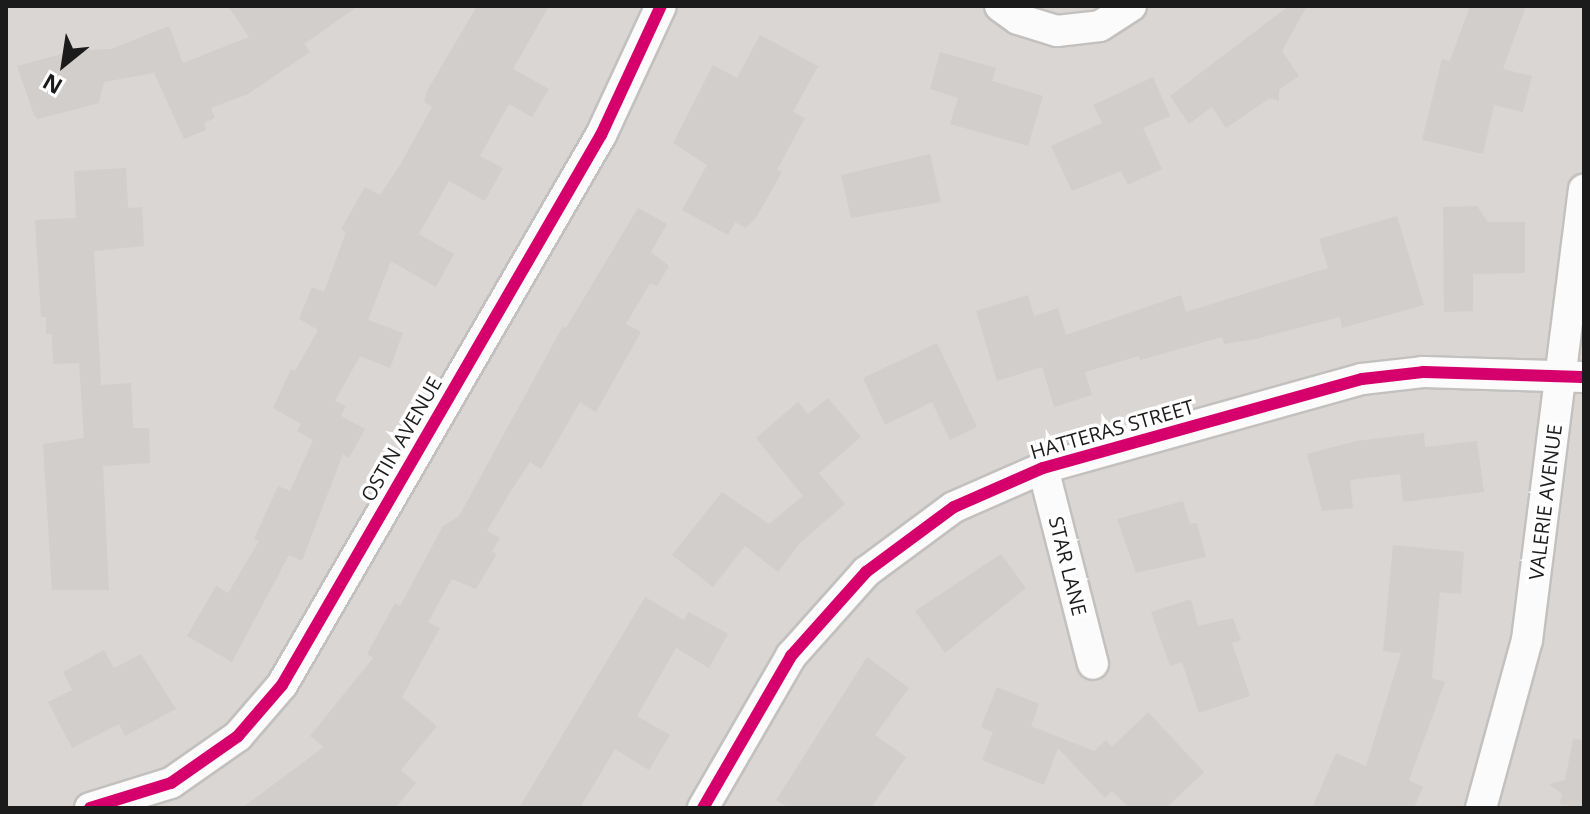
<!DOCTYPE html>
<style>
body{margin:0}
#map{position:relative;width:1590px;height:814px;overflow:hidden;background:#eae6e2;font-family:"Open Sans",sans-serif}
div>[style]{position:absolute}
.residential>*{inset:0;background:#d9d6d4}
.building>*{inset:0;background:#d2cecb}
.roads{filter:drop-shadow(2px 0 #c2c1bf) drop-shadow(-2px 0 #c2c1bf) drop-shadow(0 2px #c2c1bf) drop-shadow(0 -2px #c2c1bf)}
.street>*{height:30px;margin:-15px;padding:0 15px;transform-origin:15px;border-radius:15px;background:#fcfbfb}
.cycleway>*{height:12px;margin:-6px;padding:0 6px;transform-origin:6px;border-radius:6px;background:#d6006c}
span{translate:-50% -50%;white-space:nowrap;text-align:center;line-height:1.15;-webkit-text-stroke:7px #fff;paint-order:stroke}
.street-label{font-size:20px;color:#1b1b1b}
.frame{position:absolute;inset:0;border:8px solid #1b1b1b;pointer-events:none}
.north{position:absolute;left:24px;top:24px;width:80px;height:80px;-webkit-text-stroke:6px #fff;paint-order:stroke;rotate:210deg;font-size:22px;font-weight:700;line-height:32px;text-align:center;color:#1b1b1b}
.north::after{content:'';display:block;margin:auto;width:28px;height:36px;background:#1b1b1b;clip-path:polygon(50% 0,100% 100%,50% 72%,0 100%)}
</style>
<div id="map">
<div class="residential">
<div style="clip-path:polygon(6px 6px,1584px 6px,1584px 808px,6px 808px)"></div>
</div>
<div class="building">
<div style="clip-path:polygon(228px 6px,358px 6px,304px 44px,310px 52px,248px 94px,211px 108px,215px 118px,204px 123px,206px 130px,184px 139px,154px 73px,104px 82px,99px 103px,38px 119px,34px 115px,17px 66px,77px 50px,111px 49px,169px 26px,183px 63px,249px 37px)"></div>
<div style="clip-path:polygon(477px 6px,549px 6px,513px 69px,549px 89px,532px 117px,509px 104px,480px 156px,503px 168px,485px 201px,449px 181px,419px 234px,454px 254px,436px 287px,391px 261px,368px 320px,403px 333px,390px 368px,360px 356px,335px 401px,346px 406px,341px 416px,365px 429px,349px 458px,343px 454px,302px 561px,289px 555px,232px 662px,187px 636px,216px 586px,228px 593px,259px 541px,254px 539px,278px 486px,290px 491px,313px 440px,297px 431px,301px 424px,273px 408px,291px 369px,295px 371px,318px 330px,299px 319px,312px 287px,324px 292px,346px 232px,341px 229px,365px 187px,380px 195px,400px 165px,432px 107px,424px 102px,427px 91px)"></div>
<div style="clip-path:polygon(1289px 6px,1307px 6px,1282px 51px,1299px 76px,1279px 90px,1279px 101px,1270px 98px,1226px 128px,1212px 107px,1189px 124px,1170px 96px)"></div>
<div style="clip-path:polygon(1470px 6px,1526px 6px,1503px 69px,1532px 76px,1523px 112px,1494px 105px,1483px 154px,1422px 140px,1442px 59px,1450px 61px)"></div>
<div style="clip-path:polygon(760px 35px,818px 66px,793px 112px,805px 118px,777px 170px,782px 172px,757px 216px,746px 228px,735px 222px,728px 235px,682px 210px,707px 165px,673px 143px,713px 65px,737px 78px)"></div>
<div style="clip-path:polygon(940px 52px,996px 68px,992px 81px,1043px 96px,1028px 146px,950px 124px,958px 98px,930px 89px)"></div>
<div style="clip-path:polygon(1153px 77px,1170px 116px,1143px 128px,1162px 169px,1128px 185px,1121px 171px,1072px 191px,1051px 146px,1102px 123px,1093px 105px)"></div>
<div style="clip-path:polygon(930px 154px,941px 202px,851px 218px,841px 175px)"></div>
<div style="clip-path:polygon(126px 168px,128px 208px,142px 207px,144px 246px,94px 251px,101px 385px,131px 383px,133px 428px,149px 428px,150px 463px,103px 466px,109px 590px,52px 590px,43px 444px,84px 438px,79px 363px,53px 364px,52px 334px,46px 334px,46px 317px,41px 317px,35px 220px,76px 218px,74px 171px)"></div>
<div style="clip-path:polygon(1477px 206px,1488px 222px,1525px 222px,1525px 273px,1473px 274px,1473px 311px,1444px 312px,1443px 207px)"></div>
<div style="clip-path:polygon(638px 208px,667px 224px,651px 252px,669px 266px,657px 286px,650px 283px,626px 324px,641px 332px,596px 412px,580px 402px,541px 469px,530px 462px,512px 489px,487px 531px,500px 538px,492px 552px,497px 554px,476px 589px,452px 579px,428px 622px,440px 628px,402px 697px,437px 726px,401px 770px,416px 783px,395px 808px,242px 808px,324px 747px,310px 736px,373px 658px,367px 654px,395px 603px,400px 606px,443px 526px,459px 516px,563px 326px,566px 328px)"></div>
<div style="clip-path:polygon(1397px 216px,1424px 305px,1342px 328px,1340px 317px,1256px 339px,1224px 344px,1222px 337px,1140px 360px,1139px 356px,1085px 372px,1092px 395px,1054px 407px,1042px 367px,997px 381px,976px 311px,1028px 295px,1034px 316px,1058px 308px,1066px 335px,1181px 295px,1186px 312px,1328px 268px,1319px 239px)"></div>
<div style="clip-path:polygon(937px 343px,977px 427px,950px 440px,932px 402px,885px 425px,863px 378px)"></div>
<div style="clip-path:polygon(828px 398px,861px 437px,819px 473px,845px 504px,800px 543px,778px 572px,745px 546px,713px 587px,672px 555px,722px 492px,769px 524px,803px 496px,756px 438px,798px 402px,808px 414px)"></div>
<div style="clip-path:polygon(1424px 433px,1425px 447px,1477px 441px,1484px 492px,1403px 502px,1400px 474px,1350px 480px,1353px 508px,1322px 511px,1307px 454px,1356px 441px)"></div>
<div style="clip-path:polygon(1183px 501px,1190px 524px,1197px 523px,1206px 557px,1136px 573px,1117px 519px)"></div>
<div style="clip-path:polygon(1393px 545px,1464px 552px,1461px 594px,1440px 592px,1432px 678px,1445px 682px,1409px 780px,1423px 787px,1414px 808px,1312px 808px,1336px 753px,1366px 766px,1401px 653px,1383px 651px)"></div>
<div style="clip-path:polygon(1001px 554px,1026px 588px,945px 653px,915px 611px)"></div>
<div style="clip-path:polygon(645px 597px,684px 620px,689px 612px,728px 634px,709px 668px,676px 648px,637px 716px,670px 735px,649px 770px,615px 749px,580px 808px,519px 808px)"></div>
<div style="clip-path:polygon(1191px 599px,1198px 626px,1233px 618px,1241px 640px,1232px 643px,1250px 696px,1199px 713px,1182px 662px,1170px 666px,1151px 612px)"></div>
<div style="clip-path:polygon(104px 650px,114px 668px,141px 654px,176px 709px,125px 736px,119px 724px,72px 748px,48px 702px,72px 690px,63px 672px)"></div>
<div style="clip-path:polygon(867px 657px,909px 688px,875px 735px,906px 757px,871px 808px,790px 808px,776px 800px)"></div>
<div style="clip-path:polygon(997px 687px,1039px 704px,1031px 726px,1094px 751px,1106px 740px,1112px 747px,1148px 712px,1204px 772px,1166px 808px,1129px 808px,1112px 791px,1105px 798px,1058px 748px,1044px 785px,982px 760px,993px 732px,981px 727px)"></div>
<div style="clip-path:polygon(1573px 739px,1584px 740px,1584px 808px,1560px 804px,1562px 794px,1549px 784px,1565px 780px)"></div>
</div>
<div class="roads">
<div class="street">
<div style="left:1000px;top:6px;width:22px;rotate:36deg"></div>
<div style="left:1018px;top:19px;width:41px;rotate:17.1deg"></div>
<div style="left:1057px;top:31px;width:43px;rotate:-6.6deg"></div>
<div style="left:1100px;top:26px;width:37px;rotate:-33deg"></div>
<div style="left:1043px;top:468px;width:202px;rotate:75.7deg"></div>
<div style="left:90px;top:808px;width:85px;rotate:-17.2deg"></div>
<div style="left:171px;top:783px;width:82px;rotate:-35deg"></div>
<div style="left:238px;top:736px;width:67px;rotate:-49.2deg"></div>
<div style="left:282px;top:685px;width:636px;rotate:-59.89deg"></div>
<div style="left:601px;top:135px;width:142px;rotate:-65.1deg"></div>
<div style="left:703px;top:808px;width:176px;rotate:-59.9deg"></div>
<div style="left:791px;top:656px;width:113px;rotate:-48.2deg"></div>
<div style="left:866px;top:572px;width:109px;rotate:-36.5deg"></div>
<div style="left:954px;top:507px;width:97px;rotate:-23.7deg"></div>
<div style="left:1043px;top:468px;width:331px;rotate:-15.6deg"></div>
<div style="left:1362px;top:379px;width:61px;rotate:-6.5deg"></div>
<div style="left:1423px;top:372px;width:161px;rotate:1.8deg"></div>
<div style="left:1481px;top:808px;width:174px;rotate:-74.7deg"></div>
<div style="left:1527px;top:640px;width:454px;rotate:-82.8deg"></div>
</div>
</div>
<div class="cycleway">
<div style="left:90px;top:808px;width:85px;rotate:-17.2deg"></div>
<div style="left:171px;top:783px;width:82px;rotate:-35deg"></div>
<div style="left:238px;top:736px;width:67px;rotate:-49.2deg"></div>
<div style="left:282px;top:685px;width:636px;rotate:-59.89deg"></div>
<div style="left:601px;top:135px;width:142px;rotate:-65.1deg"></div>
<div style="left:703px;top:808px;width:176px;rotate:-59.9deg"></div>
<div style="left:791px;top:656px;width:113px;rotate:-48.2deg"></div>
<div style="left:866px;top:572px;width:109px;rotate:-36.5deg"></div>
<div style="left:954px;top:507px;width:97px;rotate:-23.7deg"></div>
<div style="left:1043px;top:468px;width:331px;rotate:-15.6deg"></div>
<div style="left:1362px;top:379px;width:61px;rotate:-6.5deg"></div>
<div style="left:1423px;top:372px;width:161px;rotate:1.8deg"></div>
</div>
<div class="street-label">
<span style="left:1112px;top:429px;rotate:-16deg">HATTERAS STREET</span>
<span style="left:401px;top:439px;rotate:-60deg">OSTIN AVENUE</span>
<span style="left:1545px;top:502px;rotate:-83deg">VALERIE AVENUE</span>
<span style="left:1068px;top:566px;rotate:76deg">STAR LANE</span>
</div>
<div class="frame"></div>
<div class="north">N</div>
</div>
